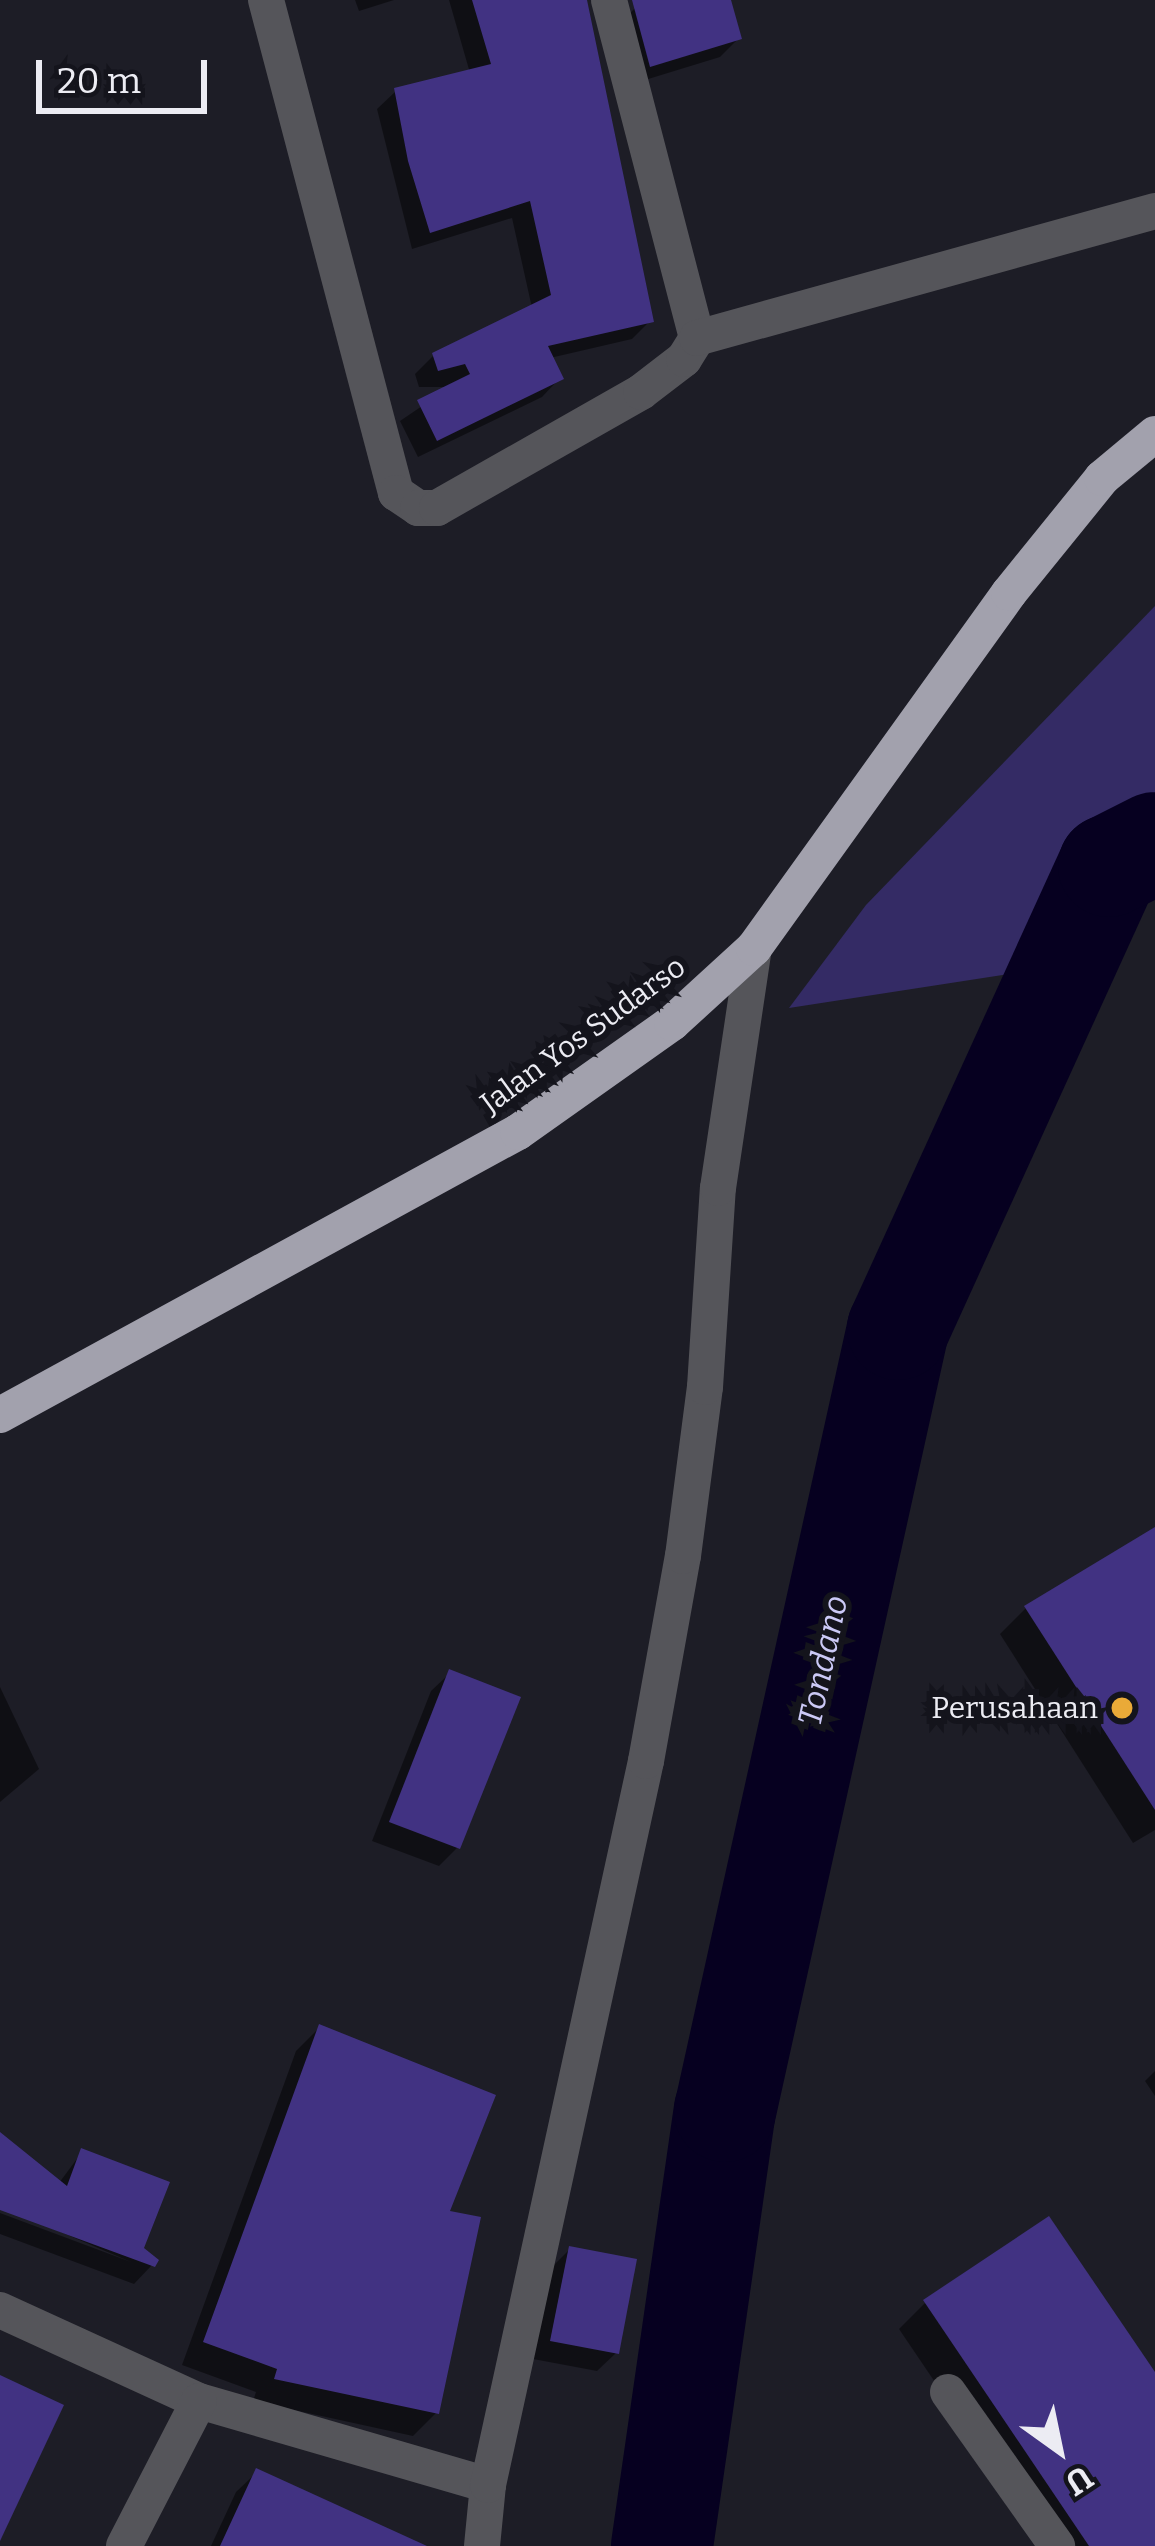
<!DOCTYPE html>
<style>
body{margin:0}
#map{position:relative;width:1155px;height:2546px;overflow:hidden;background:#1d1d26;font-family:Bitter,serif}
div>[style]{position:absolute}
.green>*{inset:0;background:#342b65}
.shadow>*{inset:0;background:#0007}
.river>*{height:102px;margin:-51px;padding:0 51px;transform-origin:51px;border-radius:51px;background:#060020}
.building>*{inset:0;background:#413282}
.minor>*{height:36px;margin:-18px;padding:0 18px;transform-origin:18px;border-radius:18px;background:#55555a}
.highway>*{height:36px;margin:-18px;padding:0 18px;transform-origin:18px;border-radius:18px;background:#a2a1ad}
.dots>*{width:33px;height:33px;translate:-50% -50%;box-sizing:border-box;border:6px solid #14141c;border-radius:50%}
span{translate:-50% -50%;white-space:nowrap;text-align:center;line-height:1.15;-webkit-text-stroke:12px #14141c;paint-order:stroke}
.street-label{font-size:30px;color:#ececf3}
.poi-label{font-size:30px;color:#ececf3}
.right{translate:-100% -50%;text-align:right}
.water-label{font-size:33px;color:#cbc9f6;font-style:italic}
.north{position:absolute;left:999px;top:2390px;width:120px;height:120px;-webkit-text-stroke:9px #14141c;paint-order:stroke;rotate:147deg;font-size:33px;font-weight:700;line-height:48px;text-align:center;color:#ececf3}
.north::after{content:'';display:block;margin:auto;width:42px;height:54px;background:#ececf3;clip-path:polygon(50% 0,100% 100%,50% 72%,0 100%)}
.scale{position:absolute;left:36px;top:60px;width:171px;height:54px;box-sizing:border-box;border:6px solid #ececf3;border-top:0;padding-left:15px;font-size:36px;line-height:42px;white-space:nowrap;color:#ececf3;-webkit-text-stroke:9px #14141c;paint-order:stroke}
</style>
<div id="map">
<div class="green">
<div style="clip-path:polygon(1155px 606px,1155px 825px,1009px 974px,789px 1008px,866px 905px)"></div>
</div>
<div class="shadow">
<div style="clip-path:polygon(355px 0,394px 0,359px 11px)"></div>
<div style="clip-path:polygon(449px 0,573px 0,650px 321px,632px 339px,550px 358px,560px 378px,542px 397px,418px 457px,400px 421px,450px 387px,419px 387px,415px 374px,433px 356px,532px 308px,512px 218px,412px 249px,377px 109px,396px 91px,470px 73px)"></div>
<div style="clip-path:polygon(662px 0,727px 0,739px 38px,720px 57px,632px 84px,617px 27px,635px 8px)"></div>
<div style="clip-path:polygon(1155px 1530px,1155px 1830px,1133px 1843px,1000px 1634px,1026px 1608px)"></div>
<div style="clip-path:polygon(450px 1673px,457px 1848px,439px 1866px,372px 1841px,431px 1691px)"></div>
<div style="clip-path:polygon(0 1687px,39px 1769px,0 1802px)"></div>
<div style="clip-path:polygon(319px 2028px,436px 2413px,413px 2436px,253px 2401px,256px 2392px,182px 2365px,296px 2051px)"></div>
<div style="clip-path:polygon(1155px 2071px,1155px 2096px,1145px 2081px)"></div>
<div style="clip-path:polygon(0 2136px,59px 2183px,82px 2152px,152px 2265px,134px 2284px,0 2234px,0 2213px,131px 2262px,0 2206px)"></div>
<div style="clip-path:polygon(570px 2249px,616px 2353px,597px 2371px,533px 2359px,551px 2268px)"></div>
<div style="clip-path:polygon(925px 2303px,1155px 2378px,1155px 2546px,1046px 2546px,899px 2329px)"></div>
<div style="clip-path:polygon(257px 2472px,412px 2546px,211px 2546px,236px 2492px)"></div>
</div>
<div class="river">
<div style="left:662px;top:2546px;width:440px;rotate:-81.8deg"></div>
<div style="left:725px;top:2111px;width:801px;rotate:-77.53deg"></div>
<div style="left:898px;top:1329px;width:509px;rotate:-65.5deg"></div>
<div style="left:1109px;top:866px;width:51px;rotate:-26.6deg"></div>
</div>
<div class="building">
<div style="clip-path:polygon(472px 0,587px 0,654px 322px,548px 346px,564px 379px,437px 441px,417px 400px,470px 374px,465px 364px,438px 371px,432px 353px,551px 295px,530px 201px,430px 233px,408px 161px,394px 88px,491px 64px)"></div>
<div style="clip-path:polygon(632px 0,731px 0,742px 39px,650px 67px)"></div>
<div style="clip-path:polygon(1155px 1527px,1155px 1810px,1024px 1606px)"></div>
<div style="clip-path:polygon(449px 1669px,521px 1697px,460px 1849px,389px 1822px)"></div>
<div style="clip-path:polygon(319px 2024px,496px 2095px,450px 2211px,481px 2217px,439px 2414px,274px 2379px,277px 2369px,203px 2342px)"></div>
<div style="clip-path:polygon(0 2132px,67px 2186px,81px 2148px,170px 2182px,144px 2248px,159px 2260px,155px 2267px,0 2210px)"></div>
<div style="clip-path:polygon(1049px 2216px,1155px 2372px,1155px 2546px,1089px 2546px,923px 2300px)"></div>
<div style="clip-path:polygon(569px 2246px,637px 2259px,619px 2354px,550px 2341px)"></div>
<div style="clip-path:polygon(0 2375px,64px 2405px,0 2541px)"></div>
<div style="clip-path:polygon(256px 2468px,427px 2546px,220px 2546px)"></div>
</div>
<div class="minor">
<div style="left:266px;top:0;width:510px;rotate:75.23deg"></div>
<div style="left:396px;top:493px;width:27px;rotate:34deg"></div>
<div style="left:418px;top:508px;width:19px"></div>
<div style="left:437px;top:508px;width:235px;rotate:-29.6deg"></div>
<div style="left:641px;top:392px;width:54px;rotate:-37.5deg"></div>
<div style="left:684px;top:359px;width:25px;rotate:-58deg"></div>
<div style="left:697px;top:338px;width:349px;rotate:-104.6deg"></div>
<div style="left:697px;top:338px;width:475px;rotate:-15.5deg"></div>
<div style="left:0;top:2310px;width:219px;rotate:24.6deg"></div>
<div style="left:199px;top:2401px;width:301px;rotate:16.2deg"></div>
<div style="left:948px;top:2392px;width:189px;rotate:54.7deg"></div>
<div style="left:124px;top:2546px;width:163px;rotate:-62.7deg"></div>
<div style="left:482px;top:2546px;width:61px;rotate:-84.4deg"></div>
<div style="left:488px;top:2485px;width:741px;rotate:-77.69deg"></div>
<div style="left:646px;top:1761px;width:208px;rotate:-79.8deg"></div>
<div style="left:683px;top:1556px;width:170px;rotate:-82.6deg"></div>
<div style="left:705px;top:1387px;width:199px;rotate:-86.3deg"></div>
<div style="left:718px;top:1188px;width:243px;rotate:-81.5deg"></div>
</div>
<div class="highway">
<div style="left:0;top:1415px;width:590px;rotate:-28.65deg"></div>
<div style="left:518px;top:1132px;width:189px;rotate:-35.3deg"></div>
<div style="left:672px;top:1023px;width:111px;rotate:-42.4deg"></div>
<div style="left:754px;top:948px;width:437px;rotate:-54.3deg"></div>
<div style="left:1009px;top:593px;width:148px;rotate:-51deg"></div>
<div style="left:1102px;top:478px;width:69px;rotate:-39.7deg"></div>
</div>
<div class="dots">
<div style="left:1122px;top:1708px;background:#eaaa38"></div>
</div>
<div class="street-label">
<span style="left:583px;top:1035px;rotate:-36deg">Jalan Yos Sudarso</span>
</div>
<div class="poi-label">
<span class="right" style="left:1098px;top:1708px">Perusahaan</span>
</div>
<div class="water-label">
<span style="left:824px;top:1661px;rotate:-78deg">Tondano</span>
</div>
<div class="north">U</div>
<div class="scale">20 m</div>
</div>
